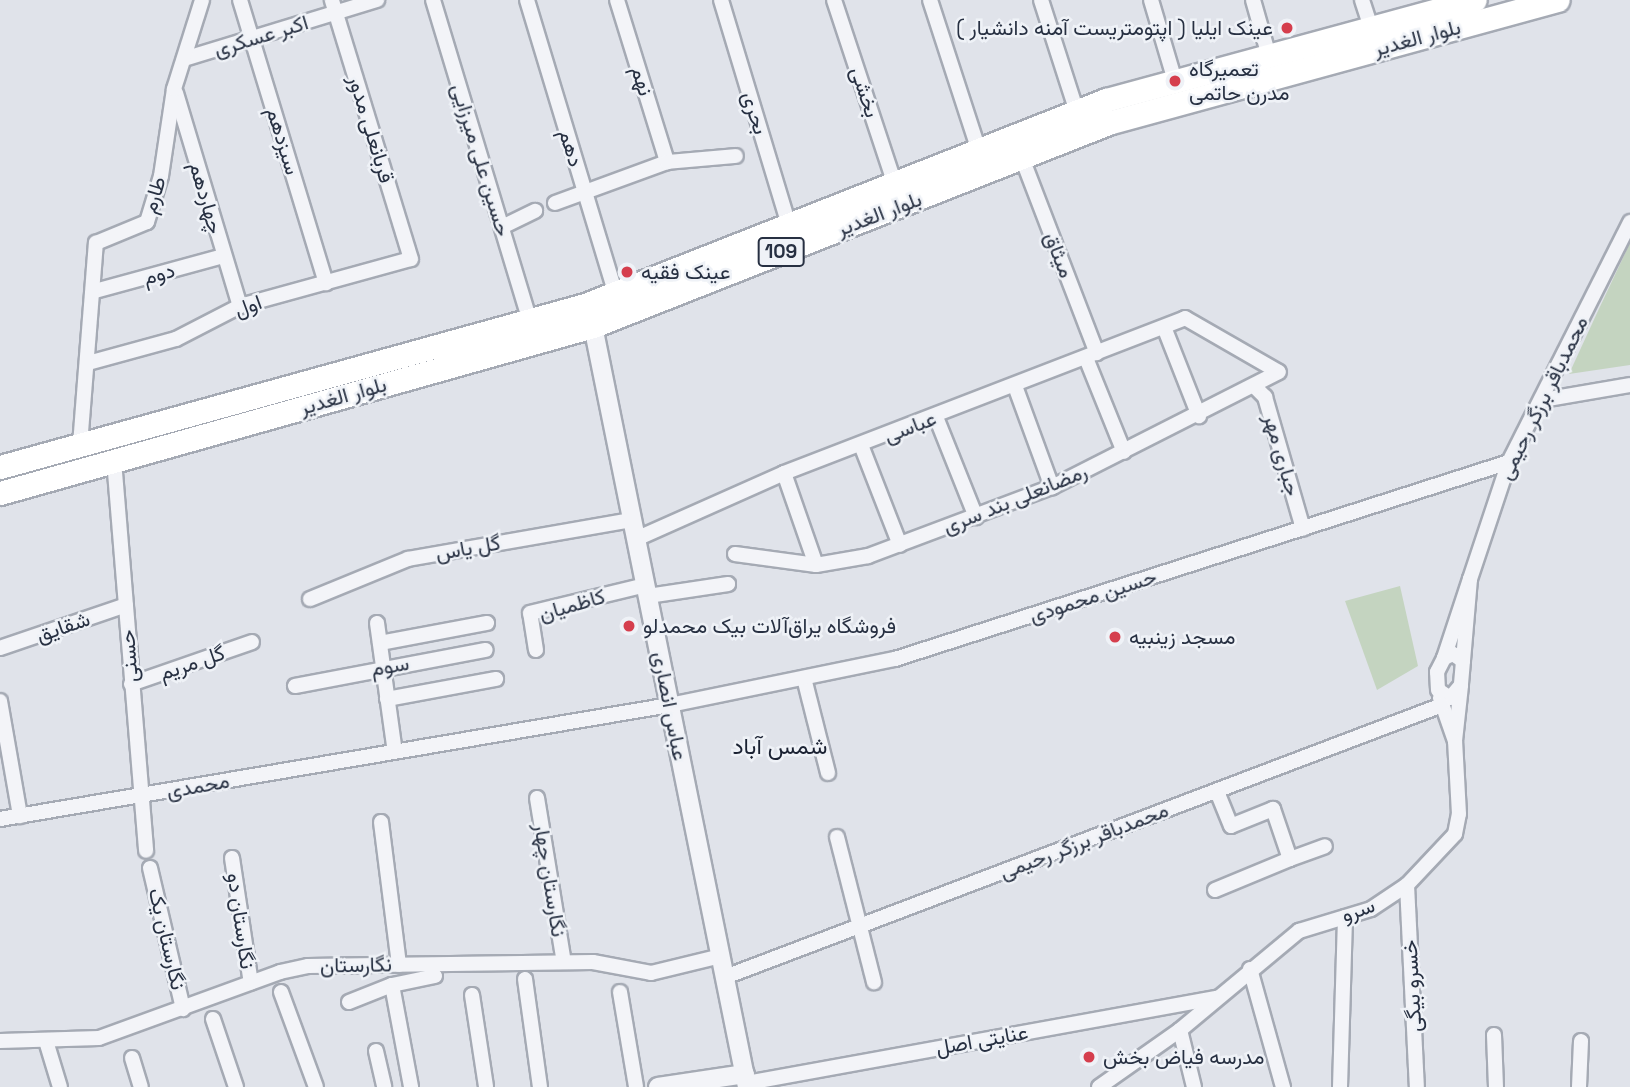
<!DOCTYPE html>
<meta charset="utf-8">
<style>
body{margin:0}
#map{position:relative;width:1630px;height:1087px;overflow:hidden;background:#e0e3ea;font-family:"Space Grotesk",Vazirmatn,sans-serif}
div>[style]{position:absolute}
[style*='--x']{left:calc(var(--x)*1px);top:calc(var(--y)*1px);width:calc(var(--w)*1px);rotate:calc(var(--a)*1deg)}
.green>*{inset:0;background:#c4d4c0}
.roads{filter:drop-shadow(2px 0 #a5aab4) drop-shadow(-2px 0 #a5aab4) drop-shadow(0 2px #a5aab4) drop-shadow(0 -2px #a5aab4)}
.minor>*{height:14px;margin:-7px;padding:0 7px;transform-origin:7px;border-radius:7px;background:#f3f4f8}
.tertiary>*{height:18px;margin:-9px;padding:0 9px;transform-origin:9px;border-radius:9px;background:#f3f4f8}
.primary>*{height:23px;margin:-11.5px;padding:0 11.5px;transform-origin:11.5px;border-radius:11.5px;background:#fff}
.dots>*{width:19px;height:19px;translate:-50% -50%;box-sizing:border-box;border:4px solid #eff2f7;border-radius:50%}
span{translate:-50% -50%;white-space:nowrap;text-align:center;line-height:1.15;-webkit-text-stroke:5px #eff2f7;paint-order:stroke}
.shield-label span{padding:2px 5px;background:#eff2f7;border:2px solid;border-radius:5px;-webkit-text-stroke-width:0}
.shield-label{font-size:19px;color:#273042;font-weight:700}
.poi-label{font-size:21px;color:#273042}
.right{translate:-100% -50%;text-align:right}
.left{translate:0 -50%;text-align:left}
.street-label{font-size:21px;color:#273042}
.neighbourhood-label{font-size:23px;color:#1a2132}
</style>
<div id="map">
<div class="green">
<div style="clip-path:polygon(1630px 243px,1630px 365px,1569px 374px,1597px 313px)"></div>
<div style="clip-path:polygon(1400px 586px,1418px 666px,1377px 690px,1345px 601px)"></div>
</div>
<div class="roads">
<div class="minor">
<div style="--x:240;--y:0;--w:296;--a:73.1"></div>
<div style="--x:433;--y:0;--w:335;--a:73.2"></div>
<div style="--x:527;--y:0;--w:308;--a:73.2"></div>
<div style="--x:617;--y:0;--w:170;--a:72.8"></div>
<div style="--x:721;--y:0;--w:235;--a:73.2"></div>
<div style="--x:834;--y:0;--w:194;--a:71.7"></div>
<div style="--x:930;--y:0;--w:159;--a:72"></div>
<div style="--x:1041;--y:0;--w:118;--a:72.2"></div>
<div style="--x:1151;--y:0;--w:84;--a:73.5"></div>
<div style="--x:1253;--y:0;--w:58;--a:74.1"></div>
<div style="--x:1362;--y:0;--w:29;--a:72"></div>
<div style="--x:184;--y:59;--w:202;--a:-17"></div>
<div style="--x:176;--y:93;--w:222;--a:73.3"></div>
<div style="--x:1022;--y:158;--w:209;--a:69"></div>
<div style="--x:555;--y:203;--w:119;--a:-20.1"></div>
<div style="--x:667;--y:162;--w:69;--a:-5"></div>
<div style="--x:502;--y:227;--w:37;--a:-26"></div>
<div style="--x:95;--y:291;--w:133;--a:-15.3"></div>
<div style="--x:1164;--y:327;--w:96;--a:68.5"></div>
<div style="--x:1086;--y:358;--w:101;--a:68"></div>
<div style="--x:88;--y:363;--w:91;--a:-15.3"></div>
<div style="--x:176;--y:339;--w:72;--a:-27.3"></div>
<div style="--x:240;--y:306;--w:177;--a:-15.4"></div>
<div style="--x:411;--y:259;--w:271;--a:-107"></div>
<div style="--x:1015;--y:386;--w:108;--a:69.9"></div>
<div style="--x:1254;--y:386;--w:16;--a:45"></div>
<div style="--x:1265;--y:397;--w:137;--a:73.9"></div>
<div style="--x:1543;--y:400;--w:88;--a:-9.8"></div>
<div style="--x:936;--y:417;--w:108;--a:68.2"></div>
<div style="--x:80;--y:445;--w:203;--a:-85.5"></div>
<div style="--x:96;--y:243;--w:55;--a:-22.4"></div>
<div style="--x:147;--y:222;--w:48;--a:-73.1"></div>
<div style="--x:161;--y:176;--w:88;--a:-81.5"></div>
<div style="--x:174;--y:89;--w:93;--a:-72.5"></div>
<div style="--x:861;--y:445;--w:107;--a:68.7"></div>
<div style="--x:114;--y:460;--w:392;--a:85.3"></div>
<div style="--x:784;--y:473;--w:97;--a:70.8"></div>
<div style="--x:636;--y:539;--w:162;--a:-24"></div>
<div style="--x:784;--y:473;--w:430;--a:-21.1"></div>
<div style="--x:1185;--y:318;--w:108;--a:29.9"></div>
<div style="--x:735;--y:554;--w:82;--a:7.7"></div>
<div style="--x:816;--y:565;--w:53;--a:-9.8"></div>
<div style="--x:868;--y:556;--w:197;--a:-20.6"></div>
<div style="--x:1052;--y:487;--w:254;--a:-26.9"></div>
<div style="--x:1470;--y:579;--w:123;--a:-71.6"></div>
<div style="--x:1509;--y:462;--w:269;--a:-63.2"></div>
<div style="--x:648;--y:596;--w:81;--a:-8.5"></div>
<div style="--x:310;--y:599;--w:106;--a:-22.2"></div>
<div style="--x:408;--y:559;--w:227;--a:-9.9"></div>
<div style="--x:377;--y:623;--w:130;--a:82.1"></div>
<div style="--x:380;--y:643;--w:109;--a:-10.6"></div>
<div style="--x:0;--y:648;--w:133;--a:-18.8"></div>
<div style="--x:536;--y:650;--w:37;--a:-99"></div>
<div style="--x:530;--y:613;--w:119;--a:-13.6"></div>
<div style="--x:1453;--y:654;--w:12;--a:35"></div>
<div style="--x:1463;--y:661;--w:24;--a:95"></div>
<div style="--x:1461;--y:685;--w:17;--a:130"></div>
<div style="--x:1450;--y:698;--w:14;--a:-146"></div>
<div style="--x:1438;--y:690;--w:18;--a:-93"></div>
<div style="--x:1437;--y:672;--w:16;--a:-63"></div>
<div style="--x:1444;--y:658;--w:10;--a:-24"></div>
<div style="--x:1444;--y:658;--w:83;--a:-71.8"></div>
<div style="--x:1470;--y:579;--w:82;--a:94.9"></div>
<div style="--x:804;--y:678;--w:98;--a:75.8"></div>
<div style="--x:131;--y:684;--w:128;--a:-19.1"></div>
<div style="--x:295;--y:686;--w:194;--a:-10.7"></div>
<div style="--x:1440;--y:698;--w:46;--a:70.8"></div>
<div style="--x:1455;--y:741;--w:55;--a:-83.8"></div>
<div style="--x:387;--y:699;--w:111;--a:-10.4"></div>
<div style="--x:0;--y:701;--w:117;--a:80.1"></div>
<div style="--x:537;--y:798;--w:166;--a:80.7"></div>
<div style="--x:0;--y:819;--w:680;--a:-9.66"></div>
<div style="--x:670;--y:705;--w:230;--a:-11.6"></div>
<div style="--x:895;--y:659;--w:645;--a:-17.79"></div>
<div style="--x:381;--y:822;--w:144;--a:82.8"></div>
<div style="--x:837;--y:837;--w:150;--a:75.7"></div>
<div style="--x:232;--y:858;--w:126;--a:81.4"></div>
<div style="--x:1290;--y:859;--w:37;--a:-20"></div>
<div style="--x:150;--y:868;--w:145;--a:76.8"></div>
<div style="--x:1407;--y:885;--w:202;--a:87.2"></div>
<div style="--x:1215;--y:890;--w:81;--a:-22.5"></div>
<div style="--x:1290;--y:859;--w:53;--a:-108.8"></div>
<div style="--x:1273;--y:809;--w:45;--a:158"></div>
<div style="--x:1231;--y:826;--w:38;--a:-112"></div>
<div style="--x:1250;--y:969;--w:123;--a:74.4"></div>
<div style="--x:725;--y:977;--w:767;--a:-20.77"></div>
<div style="--x:525;--y:979;--w:109;--a:82.1"></div>
<div style="--x:392;--y:985;--w:104;--a:79.4"></div>
<div style="--x:281;--y:992;--w:101;--a:69.8"></div>
<div style="--x:620;--y:992;--w:96;--a:80.4"></div>
<div style="--x:472;--y:995;--w:93;--a:81.3"></div>
<div style="--x:349;--y:1002;--w:46;--a:-21.6"></div>
<div style="--x:392;--y:985;--w:44;--a:-11.8"></div>
<div style="--x:213;--y:1019;--w:72;--a:71.3"></div>
<div style="--x:1180;--y:1030;--w:59;--a:76.2"></div>
<div style="--x:1494;--y:1035;--w:52;--a:87.8"></div>
<div style="--x:0;--y:1041;--w:99;--a:-1.7"></div>
<div style="--x:99;--y:1038;--w:193;--a:-20"></div>
<div style="--x:280;--y:972;--w:29;--a:-12"></div>
<div style="--x:308;--y:966;--w:285;--a:-0.8"></div>
<div style="--x:593;--y:962;--w:59;--a:10.7"></div>
<div style="--x:651;--y:973;--w:72;--a:-13.7"></div>
<div style="--x:46;--y:1041;--w:48;--a:73.1"></div>
<div style="--x:376;--y:1051;--w:37;--a:77"></div>
<div style="--x:132;--y:1058;--w:30;--a:73"></div>
<div style="--x:747;--y:1083;--w:478;--a:-10.3"></div>
<div style="--x:1099;--y:1087;--w:99;--a:-35.1"></div>
<div style="--x:1180;--y:1030;--w:155;--a:-39.8"></div>
<div style="--x:1299;--y:931;--w:75;--a:-17"></div>
<div style="--x:1371;--y:909;--w:43;--a:-33.7"></div>
<div style="--x:1407;--y:885;--w:70;--a:-46.7"></div>
<div style="--x:1455;--y:834;--w:20;--a:-79"></div>
<div style="--x:1459;--y:814;--w:73;--a:-93.1"></div>
<div style="--x:1340;--y:1087;--w:170;--a:-88.3"></div>
<div style="--x:1579;--y:1087;--w:46;--a:-87.5"></div>
</div>
<div class="tertiary">
<div style="--x:593;--y:326;--w:776;--a:78.56"></div>
<div style="--x:658;--y:1087;--w:88;--a:-8.5"></div>
</div>
<div class="primary">
<div style="--x:0;--y:467;--w:607;--a:-15.48"></div>
<div style="--x:585;--y:305;--w:560;--a:-21.48"></div>
<div style="--x:1106;--y:100;--w:382;--a:-15.2"></div>
<div style="--x:0;--y:493;--w:616;--a:-15.73"></div>
<div style="--x:593;--y:326;--w:557;--a:-21.5"></div>
<div style="--x:1111;--y:122;--w:463;--a:-15.3"></div>
</div>
</div>
<div class="dots">
<div style="left:1287px;top:28px;background:#d53e4d"></div>
<div style="left:1175px;top:81px;background:#d53e4d"></div>
<div style="left:627px;top:272px;background:#d53e4d"></div>
<div style="left:629px;top:626px;background:#d53e4d"></div>
<div style="left:1115px;top:637px;background:#d53e4d"></div>
<div style="left:1089px;top:1057px;background:#d53e4d"></div>
</div>
<div class="shield-label">
<span style="left:781px;top:252px">109</span>
</div>
<div class="poi-label">
<span class="right" style="left:1273px;top:28px">عینک ایلیا ( اپتومتریست آمنه دانشیار )</span>
<span class="left" style="left:1189px;top:81px">تعمیرگاه<br>مدرن حاتمی</span>
<span class="left" style="left:641px;top:272px">عینک فقیه</span>
<span class="left" style="left:643px;top:626px">فروشگاه یراق‌آلات بیک محمدلو</span>
<span class="left" style="left:1129px;top:637px">مسجد زینبیه</span>
<span class="left" style="left:1103px;top:1057px">مدرسه فیاض بخش</span>
</div>
<div class="street-label">
<span style="left:261px;top:36px;rotate:-17deg">اکبر عسکری</span>
<span style="left:1417px;top:38px;rotate:-15deg">بلوار الغدیر</span>
<span style="left:642px;top:81px;rotate:73deg">نهم</span>
<span style="left:865px;top:92px;rotate:72deg">بخشی</span>
<span style="left:755px;top:113px;rotate:73deg">بحری</span>
<span style="left:371px;top:129px;rotate:73deg">قربانعلی مدور</span>
<span style="left:283px;top:141px;rotate:73deg">سیزدهم</span>
<span style="left:571px;top:148px;rotate:73deg">دهم</span>
<span style="left:481px;top:160px;rotate:73deg">حسین علی میرزایی</span>
<span style="left:154px;top:195px;rotate:-73deg">طارم</span>
<span style="left:206px;top:198px;rotate:74deg">چهاردهم</span>
<span style="left:879px;top:214px;rotate:-21deg">بلوار الغدیر</span>
<span style="left:1059px;top:255px;rotate:69deg">میثاق</span>
<span style="left:159px;top:274px;rotate:-16deg">دوم</span>
<span style="left:248px;top:306px;rotate:-20deg">اول</span>
<span style="left:343px;top:396px;rotate:-16deg">بلوار الغدیر</span>
<span style="left:1543px;top:398px;rotate:-64deg">محمدباقر برزگر رحیمی</span>
<span style="left:910px;top:427px;rotate:-21deg">عباسی</span>
<span style="left:1282px;top:455px;rotate:74deg">جباری مهر</span>
<span style="left:1015px;top:499px;rotate:-22deg">رمضانعلی بند سری</span>
<span style="left:468px;top:548px;rotate:-10deg">گل یاس</span>
<span style="left:1093px;top:596px;rotate:-18deg">حسین محمودی</span>
<span style="left:572px;top:605px;rotate:-16deg">کاظمیان</span>
<span style="left:63px;top:627px;rotate:-19deg">شقایق</span>
<span style="left:129px;top:656px;rotate:-94deg">حسنی</span>
<span style="left:192px;top:663px;rotate:-19deg">گل مریم</span>
<span style="left:390px;top:666px;rotate:-10deg">سوم</span>
<span style="left:670px;top:706px;rotate:79deg">عباس انصاری</span>
<span style="left:198px;top:786px;rotate:-10deg">محمدی</span>
<span style="left:1084px;top:841px;rotate:-21deg">محمدباقر برزگر رحیمی</span>
<span style="left:550px;top:880px;rotate:81deg">نگارستان چهار</span>
<span style="left:1358px;top:910px;rotate:-20deg">سرو</span>
<span style="left:241px;top:921px;rotate:82deg">نگارستان دو</span>
<span style="left:167px;top:939px;rotate:77deg">نگارستان یک</span>
<span style="left:356px;top:965px;rotate:-1deg">نگارستان</span>
<span style="left:1412px;top:986px;rotate:-93deg">خسرو بیگی</span>
<span style="left:982px;top:1040px;rotate:-10deg">عنایتی اصل</span>
</div>
<div class="neighbourhood-label">
<span style="left:780px;top:746px">شمس آباد</span>
</div>
</div>
